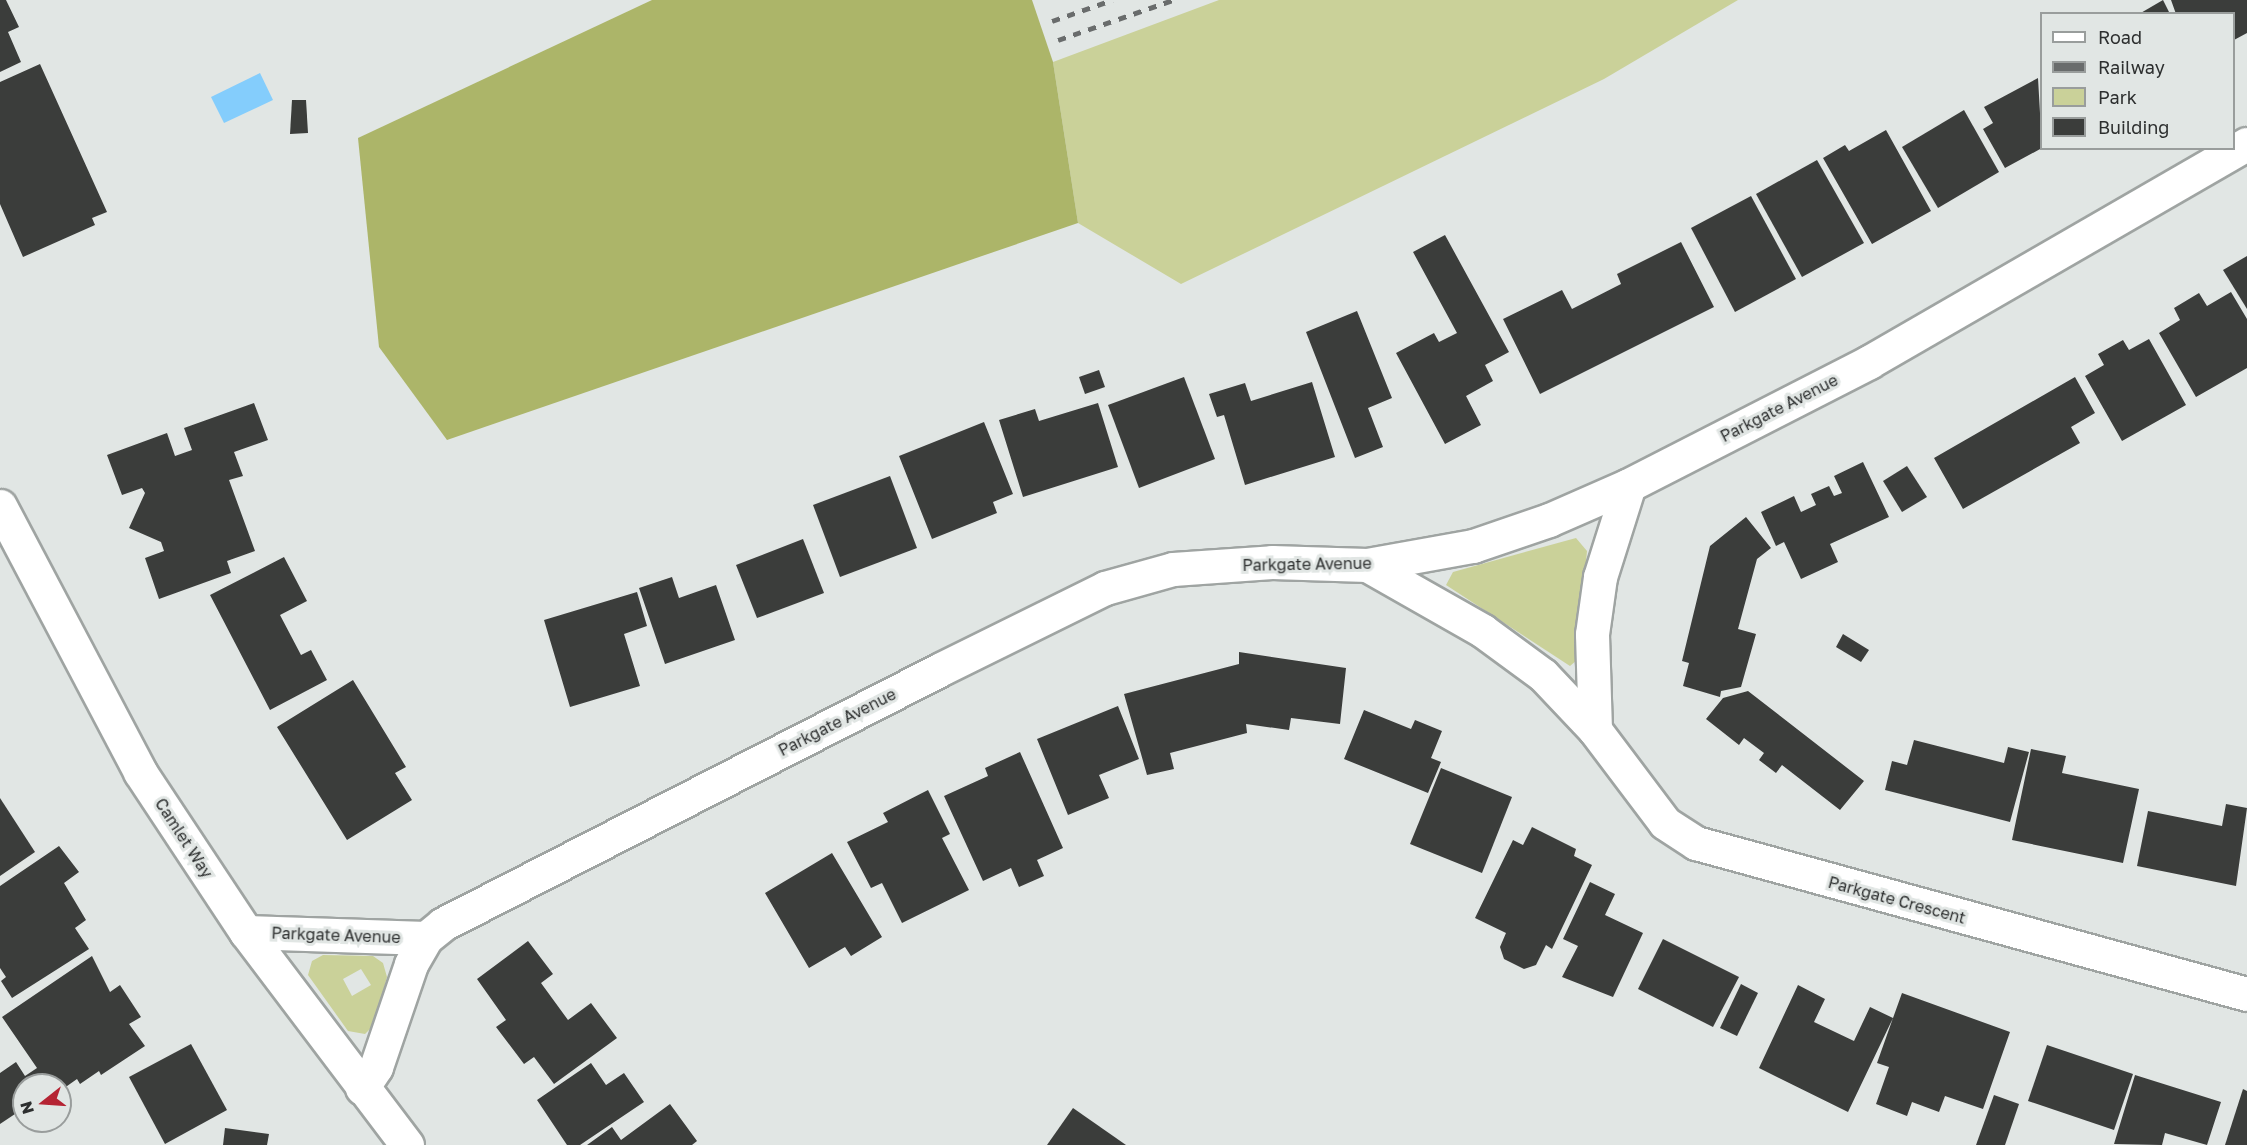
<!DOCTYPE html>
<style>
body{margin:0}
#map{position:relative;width:2247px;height:1145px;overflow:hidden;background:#e1e6e4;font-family:"Golos Text",sans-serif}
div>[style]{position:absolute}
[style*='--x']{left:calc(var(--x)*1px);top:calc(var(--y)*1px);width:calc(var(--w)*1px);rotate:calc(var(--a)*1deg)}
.green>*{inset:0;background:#cad199}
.forest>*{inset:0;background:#acb569}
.water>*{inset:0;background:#84cdfc}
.building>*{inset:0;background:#3b3d3b}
.roads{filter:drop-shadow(2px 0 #9fa4a2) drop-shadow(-2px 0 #9fa4a2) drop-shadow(0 2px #9fa4a2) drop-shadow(0 -2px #9fa4a2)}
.minor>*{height:33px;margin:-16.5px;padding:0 16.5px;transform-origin:16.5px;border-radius:16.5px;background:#fff}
.rail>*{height:4.5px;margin-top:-2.25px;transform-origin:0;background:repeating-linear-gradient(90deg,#696c6c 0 8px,transparent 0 16px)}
span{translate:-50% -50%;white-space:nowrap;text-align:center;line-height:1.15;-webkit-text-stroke:6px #e1e6e4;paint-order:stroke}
.street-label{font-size:16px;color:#2d2f2f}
.legend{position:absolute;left:2040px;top:12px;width:195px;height:138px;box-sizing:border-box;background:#e1e6e4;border:2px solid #999d9c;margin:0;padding:8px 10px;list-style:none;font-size:18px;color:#2d2f2f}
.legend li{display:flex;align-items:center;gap:12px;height:30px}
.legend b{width:30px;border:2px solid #999d9c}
.north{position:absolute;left:12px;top:1073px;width:60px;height:60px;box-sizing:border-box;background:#e1e6e4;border:2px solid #999d9c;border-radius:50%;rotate:253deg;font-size:16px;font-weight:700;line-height:24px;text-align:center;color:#2d2f2f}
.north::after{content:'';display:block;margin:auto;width:21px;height:27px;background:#b52433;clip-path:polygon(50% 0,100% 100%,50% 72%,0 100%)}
</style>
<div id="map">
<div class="green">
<div style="clip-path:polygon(1219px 0,1738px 0,1604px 79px,1181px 284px,1078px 223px,1053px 62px)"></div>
<div style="clip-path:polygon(1576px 538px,1587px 551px,1577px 660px,1570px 666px,1446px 585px,1453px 572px)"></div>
<div style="clip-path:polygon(evenodd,323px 955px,373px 956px,383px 963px,387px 977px,374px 1025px,365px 1034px,348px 1031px,308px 975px,312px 961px,323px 955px,361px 969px,371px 985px,352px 996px,343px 979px,361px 969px)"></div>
</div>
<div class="forest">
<div style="clip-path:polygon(652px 0,1032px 0,1053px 62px,1078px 223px,447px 440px,379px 347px,358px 138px)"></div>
</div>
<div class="water">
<div style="clip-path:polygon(260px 73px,273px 100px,224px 123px,211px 97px)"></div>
</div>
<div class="building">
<div style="clip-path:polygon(0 0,6px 0,19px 27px,8px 32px,21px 62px,0 72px)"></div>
<div style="clip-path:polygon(2163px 0,2170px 14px,2139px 14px)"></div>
<div style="clip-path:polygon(2171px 0,2247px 0,2247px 33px,2234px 40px,2234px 14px,2176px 14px)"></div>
<div style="clip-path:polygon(40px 64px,107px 212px,92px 218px,95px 225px,23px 257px,0 204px,0 82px)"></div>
<div style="clip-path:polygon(2038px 78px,2042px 148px,2005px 168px,1983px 129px,1993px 123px,1984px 107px)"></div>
<div style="clip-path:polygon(292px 100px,306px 100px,308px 133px,290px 134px)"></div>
<div style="clip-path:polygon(1964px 110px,1999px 172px,1938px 208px,1902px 147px)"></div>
<div style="clip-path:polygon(1886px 130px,1931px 211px,1872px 244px,1823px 158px,1845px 145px,1849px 151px)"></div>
<div style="clip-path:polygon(1817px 160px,1864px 243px,1802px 277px,1756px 194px)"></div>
<div style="clip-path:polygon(1751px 196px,1796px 279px,1735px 312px,1691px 228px)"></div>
<div style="clip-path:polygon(1445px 235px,1509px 352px,1485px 365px,1493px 381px,1466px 396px,1481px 425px,1445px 444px,1396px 353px,1434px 333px,1439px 342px,1457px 333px,1413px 252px)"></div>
<div style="clip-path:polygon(1681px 242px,1714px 307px,1540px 394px,1503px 319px,1562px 290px,1572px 309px,1621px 284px,1617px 274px)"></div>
<div style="clip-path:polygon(2247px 256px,2247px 309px,2223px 270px)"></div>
<div style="clip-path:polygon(2231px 292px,2247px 319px,2247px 368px,2196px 397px,2159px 333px,2180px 320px,2174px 308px,2199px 293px,2207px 306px)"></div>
<div style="clip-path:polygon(1357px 311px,1392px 398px,1368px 408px,1383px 447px,1355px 458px,1306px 332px)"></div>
<div style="clip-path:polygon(2149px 339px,2186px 405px,2122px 441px,2085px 376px,2104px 365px,2098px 354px,2123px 340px,2129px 350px)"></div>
<div style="clip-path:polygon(1099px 370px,1105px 387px,1085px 394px,1079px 377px)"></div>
<div style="clip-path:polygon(1184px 377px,1215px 459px,1139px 488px,1108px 405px)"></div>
<div style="clip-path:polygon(2075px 377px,2095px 413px,2071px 427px,2080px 443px,1963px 509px,1934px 458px)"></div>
<div style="clip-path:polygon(1312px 382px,1335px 457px,1245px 485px,1224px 415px,1217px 417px,1209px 394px,1245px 383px,1251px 401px)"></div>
<div style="clip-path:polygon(254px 403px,268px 440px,234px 452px,243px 476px,229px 480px,255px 551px,227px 561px,231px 573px,159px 599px,145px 558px,164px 551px,161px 542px,129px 528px,145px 493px,142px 488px,122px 495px,107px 455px,167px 433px,175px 456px,192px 450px,184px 428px)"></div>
<div style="clip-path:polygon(1098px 403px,1118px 467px,1023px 497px,999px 420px,1035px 409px,1039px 421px)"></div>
<div style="clip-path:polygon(984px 422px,1013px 494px,993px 502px,997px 513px,932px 539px,899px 456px)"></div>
<div style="clip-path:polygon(1863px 462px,1889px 517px,1830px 544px,1838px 562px,1801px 579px,1784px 542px,1776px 546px,1761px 512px,1794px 496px,1801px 512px,1816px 505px,1811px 494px,1829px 486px,1834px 496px,1842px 493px,1834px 476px)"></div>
<div style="clip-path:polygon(1907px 466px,1927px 497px,1902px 512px,1883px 481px)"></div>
<div style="clip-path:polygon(890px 476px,917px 548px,840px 577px,813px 505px)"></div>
<div style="clip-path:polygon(1746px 517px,1771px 548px,1757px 559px,1738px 629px,1756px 634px,1741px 687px,1721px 691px,1720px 697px,1683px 686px,1689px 663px,1682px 661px,1710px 546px)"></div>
<div style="clip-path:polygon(803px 539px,824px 593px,757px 618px,736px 565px)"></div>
<div style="clip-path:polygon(284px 557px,307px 601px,280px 615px,301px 655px,311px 650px,327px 680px,270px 710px,210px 595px)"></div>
<div style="clip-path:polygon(672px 577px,679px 598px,716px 585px,735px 640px,665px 664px,639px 588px)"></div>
<div style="clip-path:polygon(637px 592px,647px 626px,624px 634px,640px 686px,570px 707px,544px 620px)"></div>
<div style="clip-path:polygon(1843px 634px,1869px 650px,1861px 662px,1836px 647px)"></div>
<div style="clip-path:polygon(1239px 652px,1346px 668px,1340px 724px,1291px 718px,1289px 730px,1246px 724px,1247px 733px,1170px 753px,1174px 769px,1147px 775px,1124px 694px,1239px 664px)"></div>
<div style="clip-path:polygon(353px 680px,406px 767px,395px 773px,412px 800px,347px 840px,277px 727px)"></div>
<div style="clip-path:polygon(1748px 691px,1864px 781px,1840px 810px,1782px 765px,1776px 773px,1759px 760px,1764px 753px,1744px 738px,1739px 745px,1706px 719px,1723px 698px)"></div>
<div style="clip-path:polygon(1118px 706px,1139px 759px,1099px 775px,1109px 798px,1068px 815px,1037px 739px)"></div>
<div style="clip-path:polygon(1364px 710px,1411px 729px,1415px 720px,1442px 731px,1431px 758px,1441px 762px,1428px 793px,1344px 759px)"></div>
<div style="clip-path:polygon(1914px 740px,2004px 763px,2008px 747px,2029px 752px,2010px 822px,1885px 790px,1892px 761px,1907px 765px)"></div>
<div style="clip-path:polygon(2031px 749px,2066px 756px,2062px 773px,2139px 789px,2123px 863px,2012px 840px)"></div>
<div style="clip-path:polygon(1020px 752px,1063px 848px,1037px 860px,1044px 876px,1019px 887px,1011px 868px,983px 881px,944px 796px,988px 776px,985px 768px)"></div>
<div style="clip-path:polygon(1441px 768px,1512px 797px,1482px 873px,1410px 844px)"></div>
<div style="clip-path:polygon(928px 790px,950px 834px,942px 838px,969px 890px,902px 923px,882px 883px,871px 888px,847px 842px,888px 822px,883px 813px)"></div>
<div style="clip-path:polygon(0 798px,35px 852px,0 876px)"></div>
<div style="clip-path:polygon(2226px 804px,2247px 808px,2236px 886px,2137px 866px,2148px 811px,2222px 826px)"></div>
<div style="clip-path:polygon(1532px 827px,1576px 849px,1574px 856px,1592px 865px,1552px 949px,1546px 945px,1536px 965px,1524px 969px,1504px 959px,1500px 947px,1506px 933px,1475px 918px,1513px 840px,1523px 845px)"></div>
<div style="clip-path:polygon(59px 846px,79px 872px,64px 883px,86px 920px,75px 928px,89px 949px,12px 998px,1px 981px,6px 977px,0 968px,0 886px)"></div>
<div style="clip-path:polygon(832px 853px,882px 937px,851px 956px,845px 947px,809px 968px,765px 893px)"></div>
<div style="clip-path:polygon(1590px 882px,1615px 894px,1605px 915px,1643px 933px,1613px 997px,1562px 977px,1578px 946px,1563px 939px)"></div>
<div style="clip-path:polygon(1663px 939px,1739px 977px,1713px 1027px,1638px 989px)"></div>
<div style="clip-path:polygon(528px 941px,553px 974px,541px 983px,568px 1020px,591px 1003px,617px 1038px,554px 1084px,534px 1057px,524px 1064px,496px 1027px,506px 1020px,477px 979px)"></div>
<div style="clip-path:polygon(92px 956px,110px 992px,120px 985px,141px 1017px,129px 1024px,145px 1046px,101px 1075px,99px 1071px,80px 1084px,77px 1079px,60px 1091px,60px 1085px,24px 1085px,24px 1108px,0 1124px,0 1073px,16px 1062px,25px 1076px,37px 1068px,2px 1017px)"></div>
<div style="clip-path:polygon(1741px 984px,1758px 993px,1737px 1036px,1720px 1028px)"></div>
<div style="clip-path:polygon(1798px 985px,1825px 999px,1814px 1022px,1854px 1041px,1870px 1007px,1893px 1018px,1902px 993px,2010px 1032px,1983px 1109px,1945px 1096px,1939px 1112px,1912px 1102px,1907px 1116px,1876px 1104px,1889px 1067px,1877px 1063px,1893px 1018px,1848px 1112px,1759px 1068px)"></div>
<div style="clip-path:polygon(191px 1044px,227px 1110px,165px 1144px,129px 1077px)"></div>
<div style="clip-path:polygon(2047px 1045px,2133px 1074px,2114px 1130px,2028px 1101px)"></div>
<div style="clip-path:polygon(591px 1063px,606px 1085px,624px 1073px,644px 1102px,580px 1145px,567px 1145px,537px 1100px)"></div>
<div style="clip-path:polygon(2135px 1075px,2221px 1102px,2207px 1145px,2165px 1133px,2162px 1145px,2114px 1144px)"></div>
<div style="clip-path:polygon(2243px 1089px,2247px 1091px,2247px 1145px,2225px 1145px)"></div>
<div style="clip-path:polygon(1994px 1095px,2019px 1104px,2005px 1145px,1976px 1145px)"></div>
<div style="clip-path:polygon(670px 1104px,697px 1141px,692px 1145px,587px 1145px,612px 1127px,621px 1140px)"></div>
<div style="clip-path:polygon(1073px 1108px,1126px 1145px,1047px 1145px)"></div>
<div style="clip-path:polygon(225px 1128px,269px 1134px,267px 1145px,223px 1145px)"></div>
</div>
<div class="roads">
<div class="minor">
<div style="--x:0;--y:506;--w:301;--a:62.2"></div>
<div style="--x:140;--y:772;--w:192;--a:56.5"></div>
<div style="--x:246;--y:932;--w:267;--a:52.9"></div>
<div style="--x:1367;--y:565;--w:133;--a:29.6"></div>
<div style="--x:1483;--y:631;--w:74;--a:36.3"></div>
<div style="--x:1543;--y:675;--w:76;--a:46.6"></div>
<div style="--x:1595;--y:730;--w:116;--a:53"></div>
<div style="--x:1665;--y:823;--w:37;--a:33"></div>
<div style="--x:1696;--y:843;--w:571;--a:15.33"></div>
<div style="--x:1595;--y:730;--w:96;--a:-91.8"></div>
<div style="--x:1592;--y:634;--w:58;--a:-82"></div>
<div style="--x:1600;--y:577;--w:96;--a:-72.5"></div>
<div style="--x:246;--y:932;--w:180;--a:1.9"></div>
<div style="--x:362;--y:1088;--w:25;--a:-56"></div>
<div style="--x:376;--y:1067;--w:109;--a:-71.2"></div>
<div style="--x:411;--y:964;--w:30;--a:-60"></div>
<div style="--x:426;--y:938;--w:22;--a:-39"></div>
<div style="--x:443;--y:924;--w:559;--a:-27.11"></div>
<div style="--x:941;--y:669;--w:183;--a:-26.3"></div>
<div style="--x:1105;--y:588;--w:71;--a:-15.6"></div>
<div style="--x:1173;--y:569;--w:99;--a:-4"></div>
<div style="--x:1272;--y:562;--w:95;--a:1.8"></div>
<div style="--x:1367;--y:565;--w:108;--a:-10.2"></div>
<div style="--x:1473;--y:546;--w:80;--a:-18.9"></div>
<div style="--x:1549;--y:520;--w:87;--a:-23.6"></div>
<div style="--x:1629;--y:485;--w:270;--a:-27.1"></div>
<div style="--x:1869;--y:362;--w:436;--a:-30"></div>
</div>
</div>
<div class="rail">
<div style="--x:1052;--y:21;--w:64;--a:-19.3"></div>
<div style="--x:1058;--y:40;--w:122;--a:-19.2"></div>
</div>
<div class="street-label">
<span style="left:1779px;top:408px;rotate:-27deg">Parkgate Avenue</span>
<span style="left:1307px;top:564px;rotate:-1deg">Parkgate Avenue</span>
<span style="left:837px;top:722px;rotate:-27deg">Parkgate Avenue</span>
<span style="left:184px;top:838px;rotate:57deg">Camlet Way</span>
<span style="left:1897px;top:900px;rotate:15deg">Parkgate Crescent</span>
<span style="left:336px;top:935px;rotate:2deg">Parkgate Avenue</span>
</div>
<ul class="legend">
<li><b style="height:8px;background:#fff"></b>Road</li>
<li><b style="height:8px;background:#696c6c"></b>Railway</li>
<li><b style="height:16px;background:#cad199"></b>Park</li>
<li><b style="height:16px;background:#3b3d3b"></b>Building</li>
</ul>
<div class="north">N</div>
</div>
